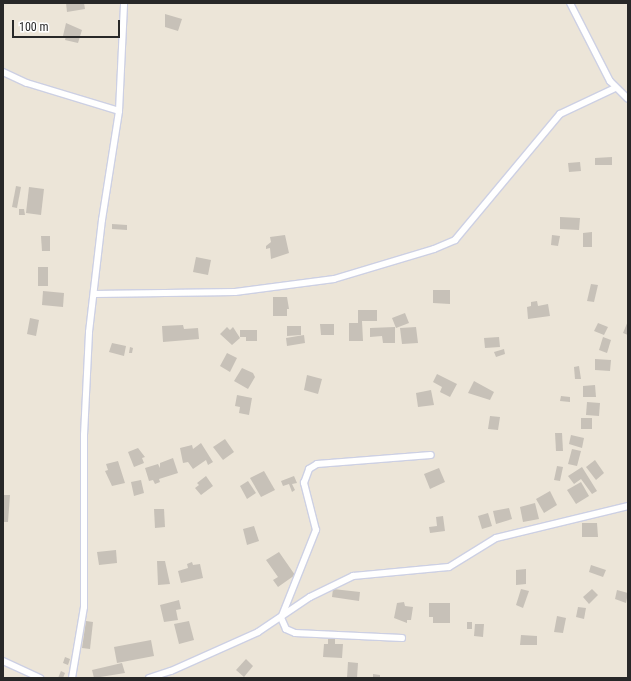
<!DOCTYPE html>
<style>
body{margin:0}
#map{position:relative;width:631px;height:681px;overflow:hidden;background:#ece5d8;font-family:"Roboto Condensed",sans-serif}
div>[style]{position:absolute}
[style*='--x']{left:calc(var(--x)*1px);top:calc(var(--y)*1px);width:calc(var(--w)*1px);rotate:calc(var(--a)*1deg)}
.building>*{inset:0;background:#c7c1b8}
.roads{filter:drop-shadow(1px 0 #cdd0e3) drop-shadow(-1px 0 #cdd0e3) drop-shadow(0 1px #cdd0e3) drop-shadow(0 -1px #cdd0e3)}
.street>*{height:6px;margin:-3px;padding:0 3px;transform-origin:3px;border-radius:3px;background:#fff}
span{translate:-50% -50%;white-space:nowrap;text-align:center;line-height:1.15;-webkit-text-stroke:3px #fff;paint-order:stroke}
.frame{position:absolute;inset:0;border:4px solid #282828;pointer-events:none}
.scale{position:absolute;left:12px;top:20px;width:108px;height:18px;box-sizing:border-box;border:2px solid #282828;border-top:0;padding-left:5px;font-size:12px;line-height:14px;white-space:nowrap;color:#282828;-webkit-text-stroke:3px #fff;paint-order:stroke}
</style>
<div id="map">
<div class="building">
<div style="clip-path:polygon(66px 3px,84px 3px,85px 9px,67px 12px)"></div>
<div style="clip-path:polygon(165px 14px,182px 19px,178px 31px,165px 27px)"></div>
<div style="clip-path:polygon(66px 23px,82px 30px,78px 43px,65px 40px,66px 36px,63px 36px)"></div>
<div style="clip-path:polygon(612px 157px,612px 165px,595px 165px,595px 158px)"></div>
<div style="clip-path:polygon(580px 162px,581px 171px,569px 172px,568px 163px)"></div>
<div style="clip-path:polygon(16px 186px,21px 187px,17px 208px,12px 207px)"></div>
<div style="clip-path:polygon(29px 187px,44px 189px,41px 215px,26px 213px)"></div>
<div style="clip-path:polygon(19px 209px,24px 209px,25px 215px,19px 215px)"></div>
<div style="clip-path:polygon(560px 217px,580px 218px,579px 230px,560px 229px)"></div>
<div style="clip-path:polygon(112px 224px,127px 225px,127px 230px,112px 229px)"></div>
<div style="clip-path:polygon(592px 232px,592px 247px,583px 247px,583px 233px)"></div>
<div style="clip-path:polygon(285px 235px,289px 253px,271px 259px,270px 248px,266px 249px,266px 246px,271px 242px,270px 237px)"></div>
<div style="clip-path:polygon(552px 235px,560px 236px,558px 246px,551px 245px)"></div>
<div style="clip-path:polygon(41px 236px,50px 236px,50px 251px,42px 251px)"></div>
<div style="clip-path:polygon(196px 257px,211px 260px,208px 275px,193px 272px)"></div>
<div style="clip-path:polygon(38px 267px,48px 267px,48px 286px,38px 286px)"></div>
<div style="clip-path:polygon(591px 284px,598px 285px,594px 302px,587px 301px)"></div>
<div style="clip-path:polygon(433px 290px,450px 290px,450px 304px,433px 303px)"></div>
<div style="clip-path:polygon(43px 291px,64px 293px,63px 307px,42px 305px)"></div>
<div style="clip-path:polygon(273px 297px,287px 297px,289px 309px,287px 309px,287px 316px,273px 316px)"></div>
<div style="clip-path:polygon(537px 301px,538px 306px,548px 304px,550px 316px,528px 319px,527px 307px,531px 306px,531px 302px)"></div>
<div style="clip-path:polygon(358px 310px,377px 310px,377px 321px,362px 321px,363px 341px,349px 341px,349px 323px,358px 323px)"></div>
<div style="clip-path:polygon(405px 313px,409px 323px,396px 328px,392px 318px)"></div>
<div style="clip-path:polygon(30px 318px,39px 320px,36px 336px,27px 334px)"></div>
<div style="clip-path:polygon(628px 321px,628px 335px,623px 333px)"></div>
<div style="clip-path:polygon(598px 323px,608px 327px,604px 335px,594px 331px)"></div>
<div style="clip-path:polygon(320px 324px,334px 324px,334px 335px,321px 335px)"></div>
<div style="clip-path:polygon(183px 325px,184px 329px,198px 328px,199px 339px,163px 342px,162px 326px)"></div>
<div style="clip-path:polygon(287px 326px,301px 326px,301px 335px,287px 336px)"></div>
<div style="clip-path:polygon(227px 327px,230px 330px,233px 327px,240px 338px,232px 345px,220px 334px)"></div>
<div style="clip-path:polygon(395px 327px,395px 343px,383px 343px,382px 336px,370px 337px,370px 328px)"></div>
<div style="clip-path:polygon(416px 327px,418px 343px,402px 344px,400px 328px)"></div>
<div style="clip-path:polygon(240px 330px,257px 330px,257px 341px,246px 341px,246px 337px,240px 337px)"></div>
<div style="clip-path:polygon(304px 335px,305px 343px,287px 346px,286px 338px)"></div>
<div style="clip-path:polygon(499px 337px,500px 347px,485px 348px,484px 338px)"></div>
<div style="clip-path:polygon(603px 337px,611px 340px,607px 353px,599px 350px)"></div>
<div style="clip-path:polygon(112px 343px,126px 346px,124px 356px,109px 352px)"></div>
<div style="clip-path:polygon(130px 347px,133px 348px,132px 353px,129px 353px)"></div>
<div style="clip-path:polygon(504px 349px,505px 354px,496px 357px,494px 352px)"></div>
<div style="clip-path:polygon(227px 353px,237px 358px,230px 372px,220px 366px)"></div>
<div style="clip-path:polygon(595px 359px,611px 360px,610px 371px,595px 370px)"></div>
<div style="clip-path:polygon(579px 366px,581px 379px,575px 379px,574px 367px)"></div>
<div style="clip-path:polygon(242px 368px,253px 373px,255px 377px,248px 389px,234px 381px)"></div>
<div style="clip-path:polygon(437px 374px,457px 384px,450px 397px,440px 392px,442px 387px,433px 382px)"></div>
<div style="clip-path:polygon(307px 375px,322px 379px,318px 394px,304px 390px)"></div>
<div style="clip-path:polygon(474px 381px,494px 392px,490px 400px,468px 393px)"></div>
<div style="clip-path:polygon(595px 385px,596px 397px,583px 397px,583px 386px)"></div>
<div style="clip-path:polygon(431px 390px,434px 405px,418px 407px,416px 393px)"></div>
<div style="clip-path:polygon(237px 395px,252px 398px,249px 415px,239px 413px,240px 407px,235px 406px)"></div>
<div style="clip-path:polygon(561px 396px,570px 397px,570px 402px,560px 401px)"></div>
<div style="clip-path:polygon(587px 402px,600px 403px,599px 416px,586px 415px)"></div>
<div style="clip-path:polygon(490px 416px,500px 417px,498px 430px,488px 429px)"></div>
<div style="clip-path:polygon(581px 418px,592px 418px,592px 429px,581px 429px)"></div>
<div style="clip-path:polygon(555px 433px,562px 433px,563px 451px,556px 451px)"></div>
<div style="clip-path:polygon(571px 435px,584px 438px,582px 448px,569px 444px)"></div>
<div style="clip-path:polygon(225px 439px,234px 452px,223px 460px,213px 447px)"></div>
<div style="clip-path:polygon(201px 443px,213px 462px,208px 465px,206px 460px,193px 469px,188px 462px,183px 463px,180px 448px,192px 445px,193px 449px)"></div>
<div style="clip-path:polygon(138px 448px,145px 457px,142px 458px,144px 463px,134px 467px,128px 452px)"></div>
<div style="clip-path:polygon(572px 449px,581px 451px,577px 466px,568px 464px)"></div>
<div style="clip-path:polygon(173px 458px,178px 473px,159px 479px,160px 482px,155px 484px,153px 480px,149px 481px,145px 468px,158px 464px,160px 468px,160px 463px)"></div>
<div style="clip-path:polygon(595px 460px,604px 473px,596px 480px,586px 467px)"></div>
<div style="clip-path:polygon(118px 461px,125px 483px,112px 486px,105px 471px,108px 470px,106px 464px)"></div>
<div style="clip-path:polygon(557px 466px,563px 467px,560px 481px,554px 480px)"></div>
<div style="clip-path:polygon(582px 467px,597px 491px,592px 494px,581px 479px,574px 484px,568px 476px)"></div>
<div style="clip-path:polygon(439px 468px,445px 482px,430px 489px,424px 474px)"></div>
<div style="clip-path:polygon(264px 471px,275px 490px,261px 497px,250px 478px)"></div>
<div style="clip-path:polygon(206px 476px,213px 486px,201px 495px,195px 488px,199px 485px,197px 483px)"></div>
<div style="clip-path:polygon(294px 476px,297px 483px,292px 484px,295px 490px,292px 492px,289px 484px,283px 486px,281px 481px)"></div>
<div style="clip-path:polygon(141px 480px,144px 493px,134px 496px,131px 482px)"></div>
<div style="clip-path:polygon(248px 481px,256px 493px,247px 499px,240px 486px)"></div>
<div style="clip-path:polygon(581px 482px,589px 496px,576px 504px,567px 490px)"></div>
<div style="clip-path:polygon(550px 491px,557px 505px,544px 513px,536px 499px)"></div>
<div style="clip-path:polygon(3px 495px,10px 495px,8px 522px,3px 522px)"></div>
<div style="clip-path:polygon(535px 503px,539px 519px,523px 522px,520px 507px)"></div>
<div style="clip-path:polygon(509px 508px,512px 519px,496px 524px,493px 511px)"></div>
<div style="clip-path:polygon(154px 509px,164px 509px,165px 527px,155px 528px)"></div>
<div style="clip-path:polygon(488px 513px,492px 526px,482px 529px,478px 516px)"></div>
<div style="clip-path:polygon(443px 516px,445px 531px,430px 533px,429px 527px,437px 526px,436px 517px)"></div>
<div style="clip-path:polygon(582px 523px,597px 523px,598px 537px,582px 537px)"></div>
<div style="clip-path:polygon(254px 526px,259px 541px,247px 545px,243px 529px)"></div>
<div style="clip-path:polygon(116px 550px,117px 563px,99px 565px,97px 552px)"></div>
<div style="clip-path:polygon(279px 552px,295px 575px,278px 587px,273px 580px,278px 577px,266px 560px)"></div>
<div style="clip-path:polygon(157px 561px,165px 561px,170px 584px,158px 585px)"></div>
<div style="clip-path:polygon(192px 562px,193px 565px,200px 564px,203px 578px,181px 583px,178px 571px,188px 568px,187px 564px)"></div>
<div style="clip-path:polygon(591px 565px,606px 570px,603px 577px,589px 572px)"></div>
<div style="clip-path:polygon(526px 569px,526px 584px,516px 585px,516px 570px)"></div>
<div style="clip-path:polygon(333px 589px,360px 592px,359px 601px,332px 597px)"></div>
<div style="clip-path:polygon(521px 589px,529px 591px,523px 608px,516px 605px)"></div>
<div style="clip-path:polygon(592px 589px,598px 595px,589px 604px,583px 597px)"></div>
<div style="clip-path:polygon(617px 590px,628px 593px,626px 603px,615px 599px)"></div>
<div style="clip-path:polygon(179px 600px,181px 609px,176px 610px,178px 620px,164px 622px,160px 605px)"></div>
<div style="clip-path:polygon(404px 602px,405px 606px,413px 607px,411px 620px,407px 620px,407px 623px,394px 618px,397px 603px)"></div>
<div style="clip-path:polygon(429px 603px,450px 603px,450px 623px,433px 623px,433px 617px,429px 617px)"></div>
<div style="clip-path:polygon(578px 607px,586px 608px,584px 619px,576px 617px)"></div>
<div style="clip-path:polygon(557px 616px,566px 618px,563px 633px,554px 632px)"></div>
<div style="clip-path:polygon(86px 621px,93px 622px,90px 649px,82px 648px)"></div>
<div style="clip-path:polygon(189px 621px,194px 640px,179px 644px,174px 624px)"></div>
<div style="clip-path:polygon(467px 622px,472px 622px,472px 629px,467px 629px)"></div>
<div style="clip-path:polygon(475px 624px,484px 624px,483px 637px,474px 636px)"></div>
<div style="clip-path:polygon(521px 635px,537px 636px,537px 645px,520px 645px)"></div>
<div style="clip-path:polygon(328px 639px,335px 639px,335px 644px,343px 644px,342px 658px,323px 657px,324px 644px,328px 644px)"></div>
<div style="clip-path:polygon(151px 640px,154px 656px,117px 663px,114px 647px)"></div>
<div style="clip-path:polygon(65px 657px,70px 659px,68px 665px,63px 663px)"></div>
<div style="clip-path:polygon(246px 659px,253px 666px,244px 677px,236px 670px)"></div>
<div style="clip-path:polygon(348px 662px,358px 663px,357px 678px,347px 678px)"></div>
<div style="clip-path:polygon(122px 663px,125px 673px,94px 678px,92px 670px)"></div>
<div style="clip-path:polygon(61px 671px,65px 673px,63px 678px,58px 678px)"></div>
<div style="clip-path:polygon(373px 674px,380px 675px,380px 678px,373px 678px)"></div>
</div>
<div class="roads">
<div class="street">
<div style="--x:570;--y:3;--w:88;--a:62.9"></div>
<div style="--x:610;--y:81;--w:25;--a:45"></div>
<div style="--x:3;--y:72;--w:26;--a:25"></div>
<div style="--x:27;--y:83;--w:96;--a:16.9"></div>
<div style="--x:95;--y:294;--w:140;--a:-0.8"></div>
<div style="--x:235;--y:292;--w:100;--a:-7.5"></div>
<div style="--x:334;--y:279;--w:104;--a:-16.7"></div>
<div style="--x:434;--y:249;--w:23;--a:-23"></div>
<div style="--x:455;--y:240;--w:164;--a:-50.2"></div>
<div style="--x:560;--y:114;--w:61;--a:-25.3"></div>
<div style="--x:402;--y:638;--w:107;--a:-177.3"></div>
<div style="--x:295;--y:633;--w:10;--a:-156"></div>
<div style="--x:286;--y:629;--w:12;--a:-114"></div>
<div style="--x:281;--y:618;--w:95;--a:-68.3"></div>
<div style="--x:316;--y:530;--w:49;--a:-104.3"></div>
<div style="--x:304;--y:483;--w:15;--a:-70"></div>
<div style="--x:309;--y:469;--w:9;--a:-32"></div>
<div style="--x:317;--y:464;--w:114;--a:-4.5"></div>
<div style="--x:3;--y:661;--w:41;--a:24.7"></div>
<div style="--x:72;--y:678;--w:72;--a:-80.4"></div>
<div style="--x:84;--y:607;--w:172;--a:-90"></div>
<div style="--x:84;--y:435;--w:103;--a:-87.2"></div>
<div style="--x:89;--y:332;--w:113;--a:-83.4"></div>
<div style="--x:102;--y:220;--w:110;--a:-81.1"></div>
<div style="--x:119;--y:111;--w:108;--a:-87.3"></div>
<div style="--x:149;--y:678;--w:23;--a:-18"></div>
<div style="--x:171;--y:671;--w:95;--a:-24.1"></div>
<div style="--x:258;--y:632;--w:63;--a:-33.9"></div>
<div style="--x:310;--y:597;--w:48;--a:-26"></div>
<div style="--x:353;--y:576;--w:96;--a:-5.4"></div>
<div style="--x:449;--y:567;--w:55;--a:-31.7"></div>
<div style="--x:496;--y:538;--w:136;--a:-13.6"></div>
</div>
</div>
<div class="frame"></div>
<div class="scale">100 m</div>
</div>
